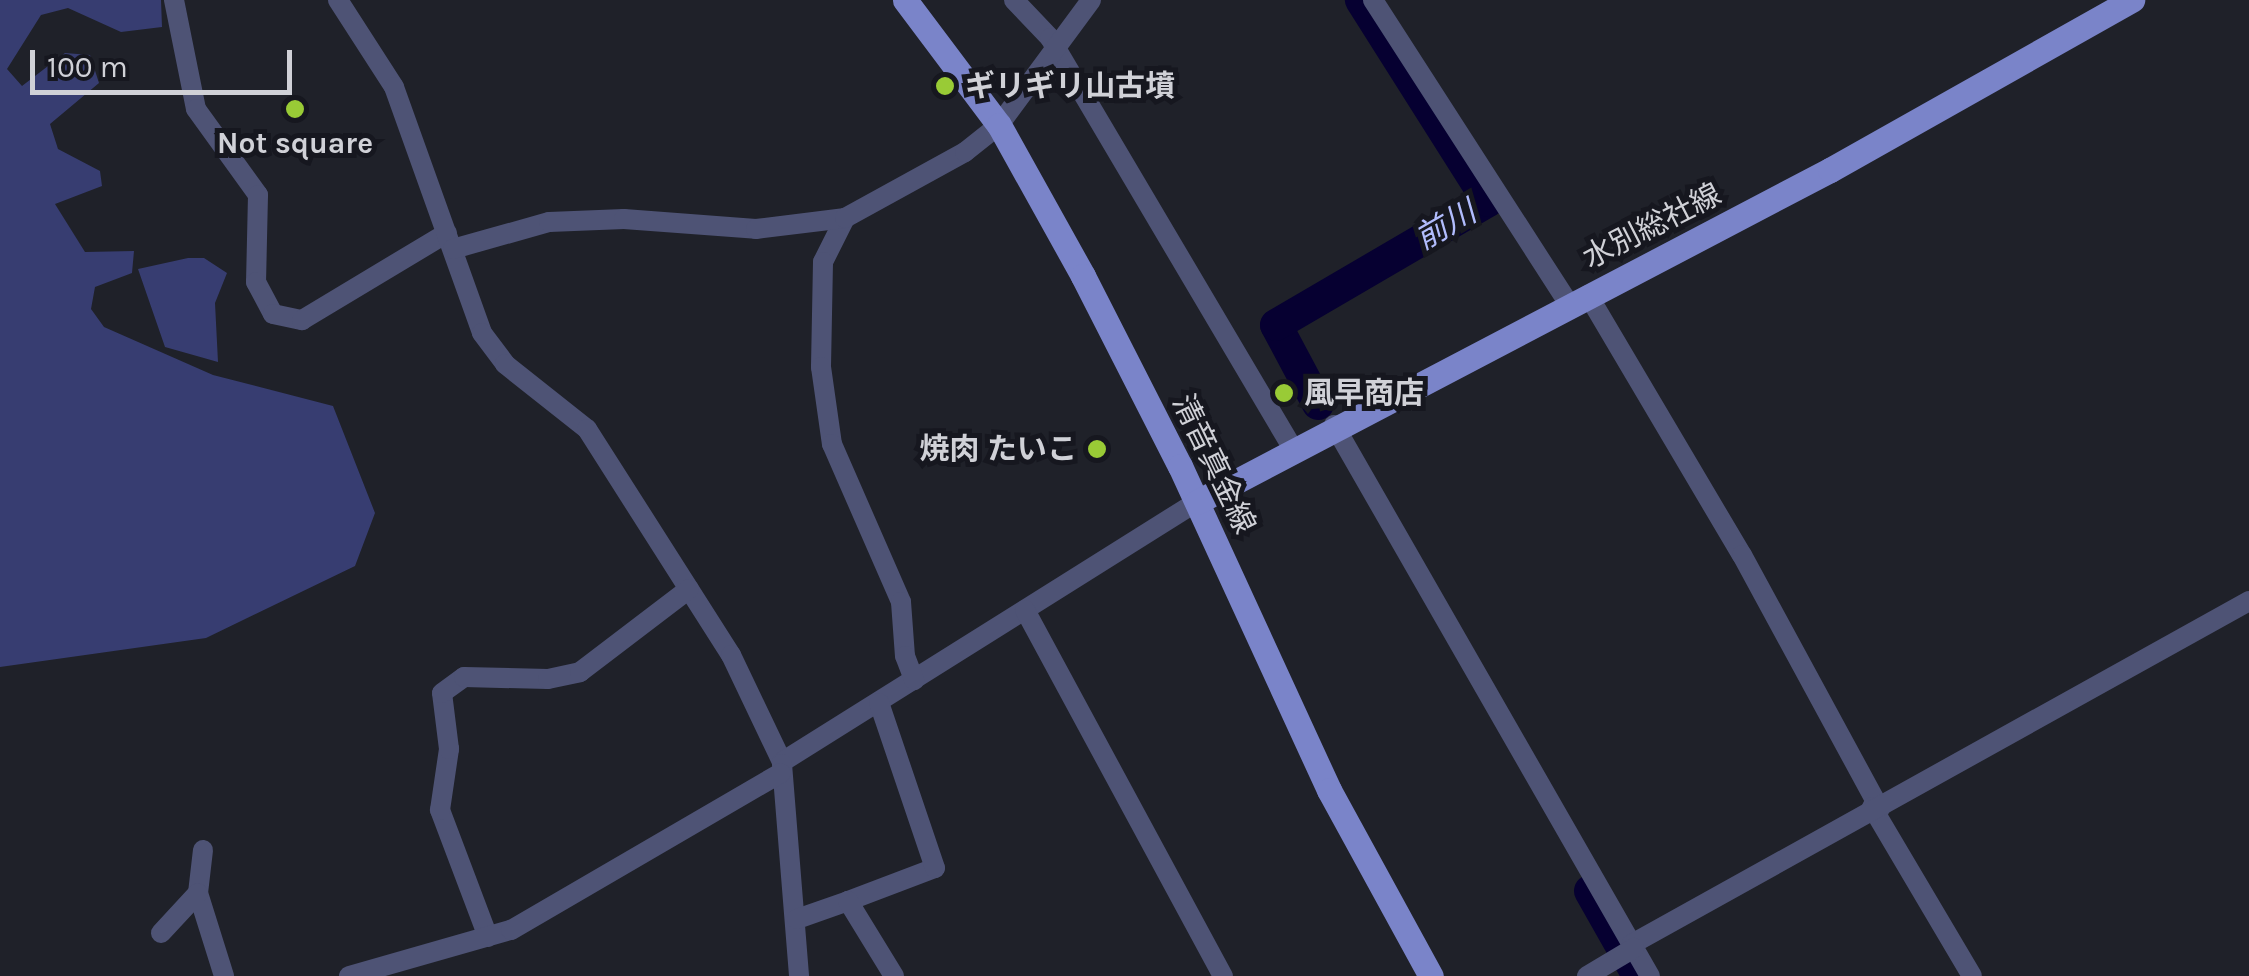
<!DOCTYPE html>
<meta charset="utf-8">
<style>
body{margin:0}
#map{position:relative;width:2249px;height:976px;overflow:hidden;background:#1f2129;font-family:Karla,"Noto Sans JP",sans-serif}
div>[style]{position:absolute}
[style*='--x']{left:calc(var(--x)*1px);top:calc(var(--y)*1px);width:calc(var(--w)*1px);rotate:calc(var(--a)*1deg)}
.green>*{inset:0;background:#373d71}
.river>*{height:32px;margin:-16px;padding:0 16px;transform-origin:16px;border-radius:16px;background:#060031}
.minor>*{height:20px;margin:-10px;padding:0 10px;transform-origin:10px;border-radius:10px;background:#4e5375}
.major>*{height:25px;margin:-12.5px;padding:0 12.5px;transform-origin:12.5px;border-radius:12.5px;background:#7a84c9}
.dots>*{width:28px;height:28px;translate:-50% -50%;box-sizing:border-box;border:5px solid #16171f;border-radius:50%}
span{translate:-50% -50%;white-space:nowrap;text-align:center;line-height:1.15;-webkit-text-stroke:10px #16171f;paint-order:stroke}
.poi-label{font-size:30px;color:#d0d1d7;font-weight:700}
.left{translate:0 -50%;text-align:left}
.right{translate:-100% -50%;text-align:right}
.street-label{font-size:30px;color:#d0d1d7}
.water-label{font-size:32px;color:#b1bcfd;font-style:italic}
.scale{position:absolute;left:30px;top:50px;width:262px;height:45px;box-sizing:border-box;border:5px solid #d0d1d7;border-top:0;padding-left:12px;font-size:30px;line-height:35px;white-space:nowrap;color:#d0d1d7;-webkit-text-stroke:8px #16171f;paint-order:stroke}
</style>
<div id="map">
<div class="green">
<div style="clip-path:polygon(0 0,161px 0,162px 27px,121px 32px,68px 8px,41px 15px,7px 69px,22px 86px,65px 53px,90px 55px,99px 83px,50px 124px,58px 149px,100px 171px,102px 186px,55px 204px,85px 252px,134px 251px,132px 273px,95px 287px,91px 309px,104px 327px,213px 375px,333px 406px,375px 513px,355px 566px,206px 638px,0 667px)"></div>
<div style="clip-path:polygon(188px 258px,204px 258px,227px 273px,215px 303px,218px 362px,165px 347px,138px 269px)"></div>
</div>
<div class="river">
<div style="--x:1318;--y:404;--w:89;--a:-118"></div>
<div style="--x:1276;--y:325;--w:246;--a:-30.3"></div>
<div style="--x:1488;--y:201;--w:238;--a:-122.3"></div>
<div style="--x:1590;--y:891;--w:98;--a:60.5"></div>
</div>
<div class="minor">
<div style="--x:174;--y:0;--w:111;--a:78.6"></div>
<div style="--x:196;--y:109;--w:106;--a:54.2"></div>
<div style="--x:258;--y:195;--w:87;--a:91.3"></div>
<div style="--x:256;--y:282;--w:36;--a:62"></div>
<div style="--x:273;--y:314;--w:30;--a:12"></div>
<div style="--x:302;--y:320;--w:169;--a:-31"></div>
<div style="--x:338;--y:0;--w:103;--a:57.2"></div>
<div style="--x:394;--y:87;--w:261;--a:70.3"></div>
<div style="--x:482;--y:333;--w:39;--a:53"></div>
<div style="--x:505;--y:364;--w:105;--a:38.4"></div>
<div style="--x:587;--y:429;--w:268;--a:57.5"></div>
<div style="--x:731;--y:655;--w:119;--a:64.5"></div>
<div style="--x:782;--y:762;--w:490;--a:-32.1"></div>
<div style="--x:1014;--y:0;--w:52;--a:46.5"></div>
<div style="--x:1050;--y:38;--w:476;--a:59.4"></div>
<div style="--x:1373;--y:0;--w:362;--a:57.2"></div>
<div style="--x:845;--y:218;--w:49;--a:116.6"></div>
<div style="--x:823;--y:262;--w:105;--a:91.1"></div>
<div style="--x:821;--y:367;--w:78;--a:81.9"></div>
<div style="--x:832;--y:444;--w:172;--a:66.4"></div>
<div style="--x:901;--y:602;--w:54;--a:85.8"></div>
<div style="--x:905;--y:656;--w:26;--a:69"></div>
<div style="--x:453;--y:249;--w:100;--a:-15.7"></div>
<div style="--x:549;--y:222;--w:75;--a:-2.3"></div>
<div style="--x:624;--y:219;--w:132;--a:4.3"></div>
<div style="--x:756;--y:229;--w:90;--a:-7"></div>
<div style="--x:845;--y:218;--w:137;--a:-28.8"></div>
<div style="--x:965;--y:152;--w:43;--a:-38.5"></div>
<div style="--x:999;--y:125;--w:155;--a:-53.6"></div>
<div style="--x:1588;--y:295;--w:302;--a:59.4"></div>
<div style="--x:1742;--y:555;--w:289;--a:61.5"></div>
<div style="--x:1334;--y:425;--w:635;--a:60.17"></div>
<div style="--x:1025;--y:610;--w:416;--a:61.6"></div>
<div style="--x:782;--y:764;--w:213;--a:85.4"></div>
<div style="--x:1872;--y:807;--w:196;--a:59.4"></div>
<div style="--x:203;--y:850;--w:43;--a:96.6"></div>
<div style="--x:198;--y:893;--w:87;--a:72.6"></div>
<div style="--x:848;--y:901;--w:93;--a:-20.8"></div>
<div style="--x:935;--y:868;--w:174;--a:-108.7"></div>
<div style="--x:797;--y:919;--w:54;--a:-19.4"></div>
<div style="--x:848;--y:901;--w:88;--a:58.5"></div>
<div style="--x:161;--y:933;--w:54;--a:-47.2"></div>
<div style="--x:488;--y:937;--w:136;--a:-110.7"></div>
<div style="--x:440;--y:810;--w:62;--a:-81.6"></div>
<div style="--x:449;--y:749;--w:56;--a:-97.1"></div>
<div style="--x:442;--y:693;--w:27;--a:-36"></div>
<div style="--x:464;--y:677;--w:84;--a:1.4"></div>
<div style="--x:548;--y:679;--w:33;--a:-12"></div>
<div style="--x:580;--y:672;--w:137;--a:-37.3"></div>
<div style="--x:1632;--y:944;--w:706;--a:-29.07"></div>
<div style="--x:349;--y:976;--w:168;--a:-15.9"></div>
<div style="--x:511;--y:930;--w:312;--a:-30.2"></div>
<div style="--x:1587;--y:976;--w:55;--a:-30.8"></div>
</div>
<div class="major">
<div style="--x:905;--y:0;--w:156;--a:53.1"></div>
<div style="--x:999;--y:125;--w:173;--a:60.9"></div>
<div style="--x:1083;--y:276;--w:213;--a:63"></div>
<div style="--x:1180;--y:466;--w:357;--a:65.3"></div>
<div style="--x:1329;--y:790;--w:212;--a:61.3"></div>
<div style="--x:1197;--y:502;--w:715;--a:-27.68"></div>
<div style="--x:1830;--y:170;--w:347;--a:-29.4"></div>
</div>
<div class="dots">
<div style="left:945px;top:86px;background:#99cb36"></div>
<div style="left:295px;top:109px;background:#99cb36"></div>
<div style="left:1284px;top:393px;background:#99cb36"></div>
<div style="left:1097px;top:449px;background:#99cb36"></div>
</div>
<div class="poi-label">
<span class="left" style="left:965px;top:86px">ギリギリ山古墳</span>
<span style="left:295px;top:143px">Not square</span>
<span class="left" style="left:1304px;top:393px">風早商店</span>
<span class="right" style="left:1077px;top:449px">焼肉 たいこ</span>
</div>
<div class="street-label">
<span style="left:1652px;top:226px;rotate:-27deg">水別総社線</span>
<span style="left:1214px;top:464px;rotate:64deg">清音真金線</span>
</div>
<div class="water-label">
<span style="left:1446px;top:226px;rotate:-30deg">前川</span>
</div>
<div class="scale">100 m</div>
</div>
